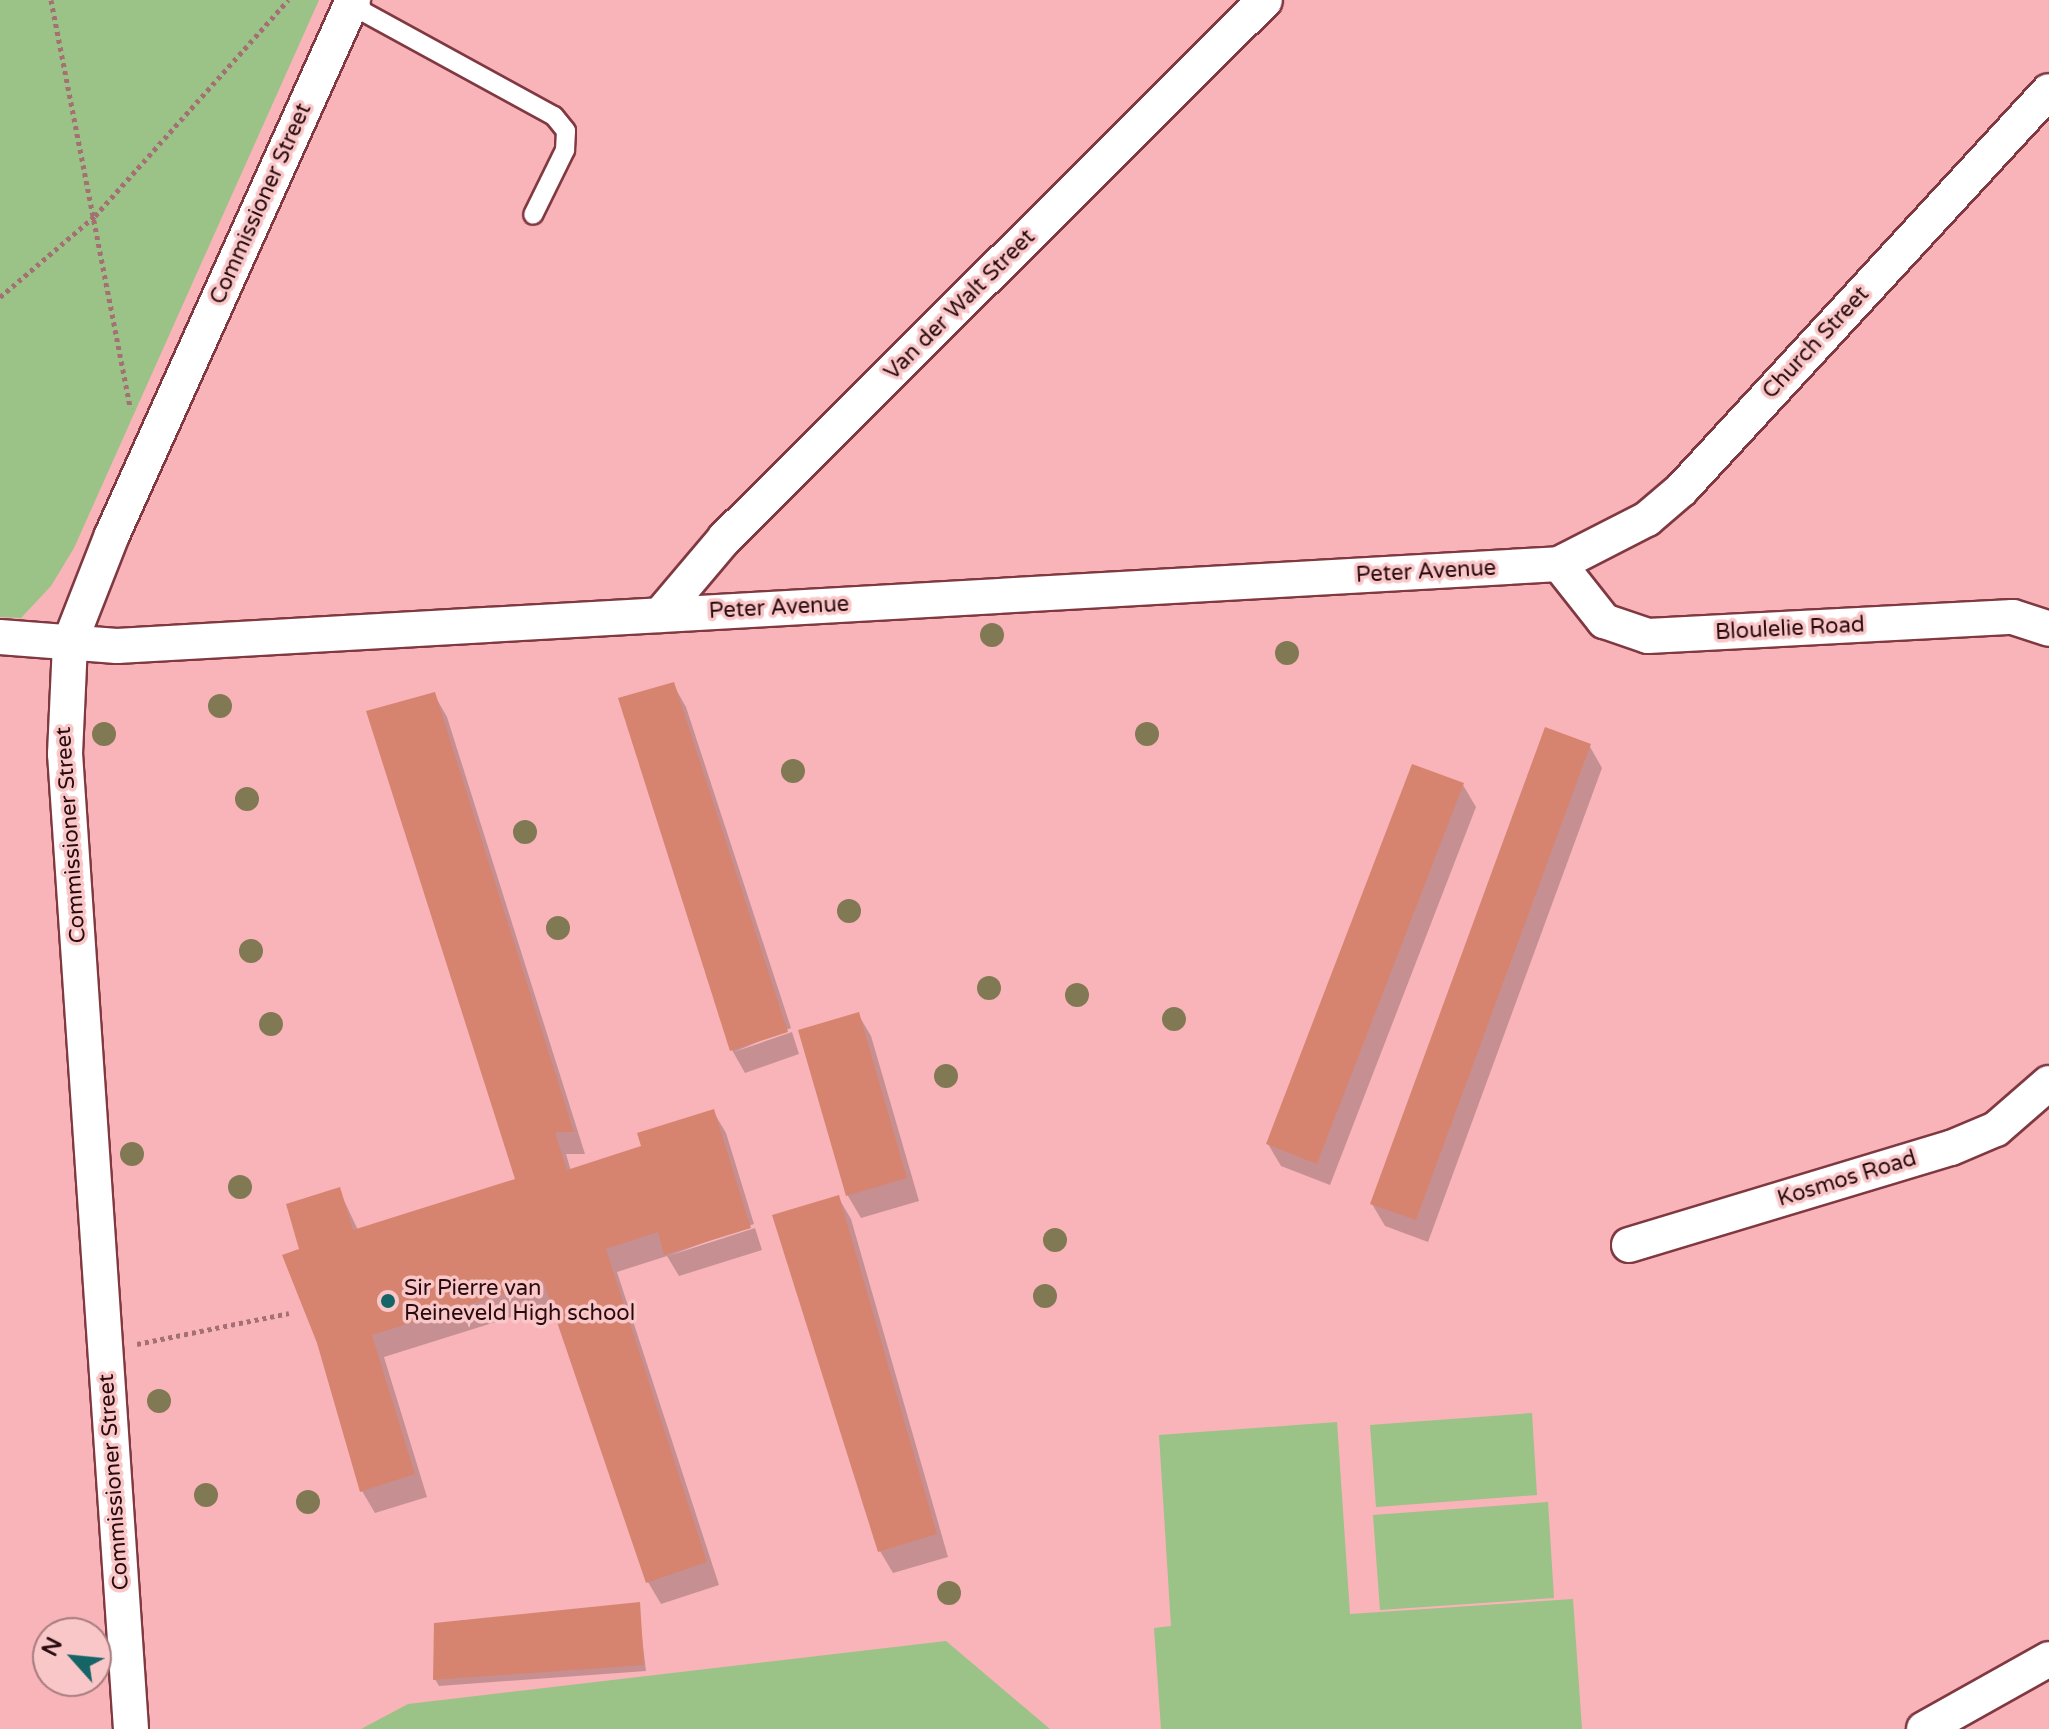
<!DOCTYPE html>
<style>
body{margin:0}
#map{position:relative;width:2049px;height:1729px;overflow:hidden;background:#f8b4b8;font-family:"Varela Round",sans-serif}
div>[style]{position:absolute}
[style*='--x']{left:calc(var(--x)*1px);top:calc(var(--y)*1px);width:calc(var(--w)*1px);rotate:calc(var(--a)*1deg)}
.green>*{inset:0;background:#9bc287}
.shadow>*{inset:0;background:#0003}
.building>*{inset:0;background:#d6846f}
.path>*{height:5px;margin-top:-2.5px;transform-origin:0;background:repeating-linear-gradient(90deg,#a47073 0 4px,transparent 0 8px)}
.roads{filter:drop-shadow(2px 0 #803941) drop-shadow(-2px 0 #803941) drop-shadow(0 2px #803941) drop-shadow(0 -2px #803941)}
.service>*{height:18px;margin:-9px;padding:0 9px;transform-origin:9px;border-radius:9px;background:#fff}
.minor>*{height:34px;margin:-17px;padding:0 17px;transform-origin:17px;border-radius:17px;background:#fff}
.trees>*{width:24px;height:24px;margin:-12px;border-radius:50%;background:#817953}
.dots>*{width:22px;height:22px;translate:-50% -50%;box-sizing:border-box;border:4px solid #fac7c9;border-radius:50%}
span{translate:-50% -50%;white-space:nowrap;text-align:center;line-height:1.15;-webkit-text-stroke:7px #fac7c9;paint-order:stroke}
.street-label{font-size:22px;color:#280b0e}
.poi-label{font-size:22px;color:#280b0e}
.left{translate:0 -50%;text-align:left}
.north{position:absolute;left:32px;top:1617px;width:80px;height:80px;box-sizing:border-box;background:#fac7c9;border:2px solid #a67c7e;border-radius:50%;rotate:297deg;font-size:22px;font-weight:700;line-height:32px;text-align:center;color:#280b0e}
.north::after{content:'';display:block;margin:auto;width:28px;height:36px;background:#166566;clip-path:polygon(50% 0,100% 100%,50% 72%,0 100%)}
</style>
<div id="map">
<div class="green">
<div style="clip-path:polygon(0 0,319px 0,74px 548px,51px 586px,21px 618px,0 617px)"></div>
<div style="clip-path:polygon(1532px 1413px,1537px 1495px,1376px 1507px,1370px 1425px)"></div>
<div style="clip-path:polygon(1337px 1422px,1350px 1614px,1573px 1599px,1582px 1729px,1161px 1729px,1154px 1628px,1171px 1626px,1159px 1435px)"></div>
<div style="clip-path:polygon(1548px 1502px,1554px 1598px,1380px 1610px,1373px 1515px)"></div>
<div style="clip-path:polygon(946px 1641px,1050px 1729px,361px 1729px,408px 1704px)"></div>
</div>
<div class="shadow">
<div style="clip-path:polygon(673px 684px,686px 707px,791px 1028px,734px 1052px,792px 1032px,799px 1054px,745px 1073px,732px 1050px,621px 700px)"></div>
<div style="clip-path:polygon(434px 694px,447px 717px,585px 1154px,566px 1154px,571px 1171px,644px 1148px,713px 1111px,726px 1133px,754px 1224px,668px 1256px,755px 1228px,762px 1250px,679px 1276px,667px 1256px,617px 1272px,719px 1585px,661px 1604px,648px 1582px,553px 1304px,384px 1357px,427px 1497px,375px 1513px,362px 1491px,319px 1342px,302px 1251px,339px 1190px,358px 1230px,518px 1180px)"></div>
<div style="clip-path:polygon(1589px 745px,1602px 768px,1428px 1242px,1385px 1226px,1372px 1204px)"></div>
<div style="clip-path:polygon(1463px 785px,1476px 807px,1330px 1185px,1281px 1166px,1268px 1144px)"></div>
<div style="clip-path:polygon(858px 1014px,871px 1036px,919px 1201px,861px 1218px,848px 1196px,800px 1031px)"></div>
<div style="clip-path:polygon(838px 1197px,851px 1219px,948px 1557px,893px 1573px,880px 1551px)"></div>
<div style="clip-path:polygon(638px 1604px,646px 1671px,439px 1686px,435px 1679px)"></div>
</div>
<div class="building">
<div style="clip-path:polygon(674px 682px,788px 1032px,730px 1051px,618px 698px)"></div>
<div style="clip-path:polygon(435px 692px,574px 1132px,555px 1132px,567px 1170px,641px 1146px,637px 1133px,714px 1109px,751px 1228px,664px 1255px,658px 1232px,606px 1249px,707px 1562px,646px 1583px,543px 1281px,372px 1335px,415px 1474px,360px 1492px,317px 1343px,282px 1255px,299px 1249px,286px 1204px,340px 1187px,353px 1230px,515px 1179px,366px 711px)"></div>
<div style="clip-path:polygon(1545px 727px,1591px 744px,1416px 1220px,1370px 1204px)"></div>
<div style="clip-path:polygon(1412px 764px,1464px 783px,1317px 1164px,1266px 1144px)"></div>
<div style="clip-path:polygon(859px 1012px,907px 1178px,846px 1196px,798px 1030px)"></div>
<div style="clip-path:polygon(839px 1195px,937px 1534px,878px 1552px,772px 1215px)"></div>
<div style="clip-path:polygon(640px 1602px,644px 1665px,433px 1680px,434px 1623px)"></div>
</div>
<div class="path">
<div style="--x:51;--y:0;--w:416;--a:79"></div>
<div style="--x:0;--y:297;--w:125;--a:-40.5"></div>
<div style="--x:95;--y:216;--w:290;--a:-48.2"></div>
<div style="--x:137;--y:1344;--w:155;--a:-11.5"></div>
</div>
<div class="roads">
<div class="service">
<div style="--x:351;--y:5;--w:231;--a:28.7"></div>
<div style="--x:554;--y:116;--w:19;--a:51"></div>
<div style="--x:566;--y:131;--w:19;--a:93"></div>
<div style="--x:565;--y:150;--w:72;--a:116.2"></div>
</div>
<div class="minor">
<div style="--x:1559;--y:564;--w:73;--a:51.7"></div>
<div style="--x:1604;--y:621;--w:46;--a:18.8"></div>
<div style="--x:1648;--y:636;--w:365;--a:-3"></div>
<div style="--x:2013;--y:617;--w:38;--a:18"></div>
<div style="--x:660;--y:615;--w:101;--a:-49.8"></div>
<div style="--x:725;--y:538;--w:762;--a:-44.89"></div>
<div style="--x:0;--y:637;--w:117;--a:4.4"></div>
<div style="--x:117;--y:646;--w:1444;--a:-3.25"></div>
<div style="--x:1559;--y:564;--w:99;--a:-27.1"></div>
<div style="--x:1647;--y:519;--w:46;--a:-40.6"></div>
<div style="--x:1682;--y:489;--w:541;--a:-47.32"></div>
<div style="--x:1629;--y:1245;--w:336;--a:-16.8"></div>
<div style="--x:1951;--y:1148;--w:49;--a:-22.9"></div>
<div style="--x:1996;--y:1129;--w:70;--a:-41"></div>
<div style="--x:131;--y:1729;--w:977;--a:-93.87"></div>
<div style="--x:65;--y:754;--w:112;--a:-87.4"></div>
<div style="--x:70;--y:642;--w:115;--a:-68.6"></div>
<div style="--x:112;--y:535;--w:587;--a:-65.75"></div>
<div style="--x:1924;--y:1729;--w:143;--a:-29.2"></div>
</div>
</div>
<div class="trees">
<div style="left:992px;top:635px"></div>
<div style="left:1287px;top:653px"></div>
<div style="left:220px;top:706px"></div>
<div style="left:104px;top:734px"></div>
<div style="left:1147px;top:734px"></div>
<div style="left:793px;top:771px"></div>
<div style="left:247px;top:799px"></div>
<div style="left:525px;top:832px"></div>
<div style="left:849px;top:911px"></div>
<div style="left:558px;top:928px"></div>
<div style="left:251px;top:951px"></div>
<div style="left:989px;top:988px"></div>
<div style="left:1077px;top:995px"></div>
<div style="left:1174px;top:1019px"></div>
<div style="left:271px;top:1024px"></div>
<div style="left:946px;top:1076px"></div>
<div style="left:132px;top:1154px"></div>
<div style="left:240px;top:1187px"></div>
<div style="left:1055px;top:1240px"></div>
<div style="left:1045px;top:1296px"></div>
<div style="left:159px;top:1401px"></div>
<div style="left:206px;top:1495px"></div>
<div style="left:308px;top:1502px"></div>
<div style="left:949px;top:1593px"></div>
</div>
<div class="dots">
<div style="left:388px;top:1301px;background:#166566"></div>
</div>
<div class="street-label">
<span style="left:261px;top:204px;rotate:-66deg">Commissioner Street</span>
<span style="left:960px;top:305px;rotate:-45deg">Van der Walt Street</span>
<span style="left:1816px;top:343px;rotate:-47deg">Church Street</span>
<span style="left:1426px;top:572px;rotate:-3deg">Peter Avenue</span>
<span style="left:779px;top:608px;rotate:-3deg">Peter Avenue</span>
<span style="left:1790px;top:629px;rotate:-3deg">Bloulelie Road</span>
<span style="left:71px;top:835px;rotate:-94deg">Commissioner Street</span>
<span style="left:1847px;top:1179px;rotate:-17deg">Kosmos Road</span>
<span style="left:114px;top:1482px;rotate:-94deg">Commissioner Street</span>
</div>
<div class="poi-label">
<span class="left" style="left:404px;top:1301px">Sir Pierre van<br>Reineveld High school</span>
</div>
<div class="north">N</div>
</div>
